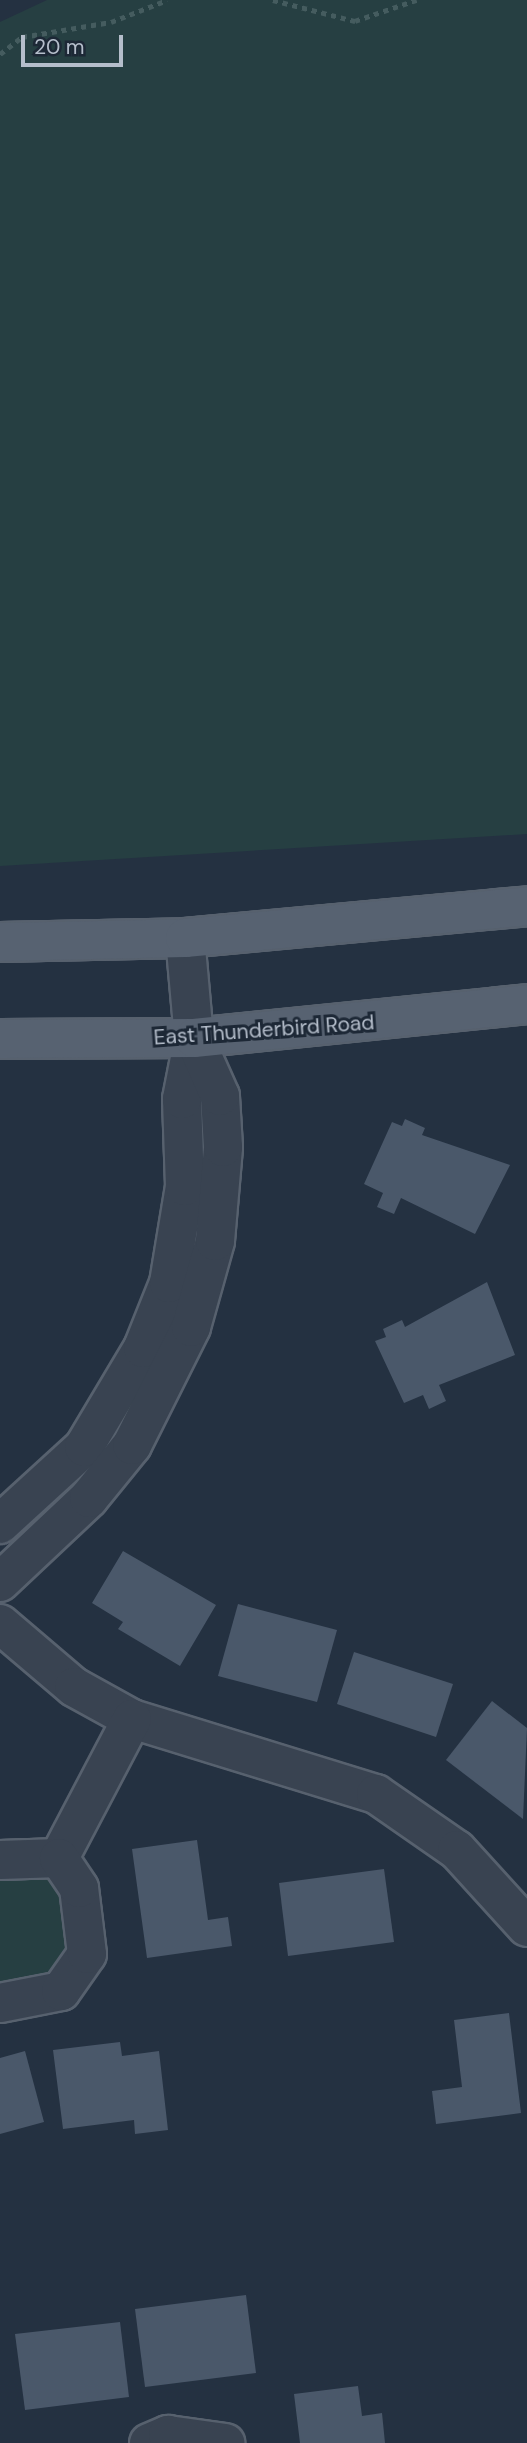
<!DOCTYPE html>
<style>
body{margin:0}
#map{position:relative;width:527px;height:2443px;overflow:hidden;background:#243141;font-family:"DM Sans",sans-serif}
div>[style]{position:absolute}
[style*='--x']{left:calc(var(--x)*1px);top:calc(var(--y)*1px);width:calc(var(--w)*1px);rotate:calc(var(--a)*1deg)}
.green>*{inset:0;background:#263f42}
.building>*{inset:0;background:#4a586a}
.path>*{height:4.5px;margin-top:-2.25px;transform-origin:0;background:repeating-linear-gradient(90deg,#455c5f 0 5px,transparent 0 10px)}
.roads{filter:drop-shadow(2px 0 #57616e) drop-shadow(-2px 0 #57616e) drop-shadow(0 2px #57616e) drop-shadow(0 -2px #57616e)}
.minor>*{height:38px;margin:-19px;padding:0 19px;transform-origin:19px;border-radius:19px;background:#394351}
.major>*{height:38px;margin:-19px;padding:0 19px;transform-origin:19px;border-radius:19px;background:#576271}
span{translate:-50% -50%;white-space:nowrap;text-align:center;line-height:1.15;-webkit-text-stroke:6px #1d2836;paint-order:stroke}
.street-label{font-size:21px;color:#b5becb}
.scale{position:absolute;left:21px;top:35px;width:102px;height:32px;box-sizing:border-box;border:4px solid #b5becb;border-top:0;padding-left:9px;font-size:21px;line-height:24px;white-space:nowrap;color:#b5becb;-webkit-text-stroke:5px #1d2836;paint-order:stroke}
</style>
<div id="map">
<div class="green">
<div style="clip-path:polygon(47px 0,527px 0,527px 834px,0 866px,0 22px)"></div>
<div style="clip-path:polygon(59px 1858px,87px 1954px,0 2003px,0 1860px)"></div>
</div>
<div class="building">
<div style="clip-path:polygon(405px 1119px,425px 1128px,422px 1135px,510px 1165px,475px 1234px,401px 1198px,394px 1214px,377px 1207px,383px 1193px,364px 1184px,392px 1122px,402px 1126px)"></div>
<div style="clip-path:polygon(487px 1282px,515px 1355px,439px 1385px,446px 1401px,429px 1409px,423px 1395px,404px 1403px,375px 1341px,386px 1337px,383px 1329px,402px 1320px,405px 1327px)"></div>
<div style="clip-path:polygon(123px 1551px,216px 1605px,180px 1666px,118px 1629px,123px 1622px,92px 1603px)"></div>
<div style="clip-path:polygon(238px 1604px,337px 1630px,317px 1702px,218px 1676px)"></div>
<div style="clip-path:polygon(354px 1652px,453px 1684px,436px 1737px,337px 1704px)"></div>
<div style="clip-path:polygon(492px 1701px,527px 1728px,523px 1819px,446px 1760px)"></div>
<div style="clip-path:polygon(197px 1840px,208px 1920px,228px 1917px,232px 1946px,147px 1958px,132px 1849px)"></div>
<div style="clip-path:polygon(384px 1869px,394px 1942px,288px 1956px,279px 1883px)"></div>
<div style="clip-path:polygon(509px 2013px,521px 2113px,436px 2124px,432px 2091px,462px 2087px,454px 2020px)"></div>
<div style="clip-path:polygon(120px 2042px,122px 2056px,159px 2051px,168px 2130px,135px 2134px,134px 2120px,63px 2129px,53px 2050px)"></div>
<div style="clip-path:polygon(25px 2051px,44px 2122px,0 2134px,0 2058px)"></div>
<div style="clip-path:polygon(246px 2295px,256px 2373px,145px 2387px,135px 2309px)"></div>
<div style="clip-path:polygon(120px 2322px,129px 2397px,25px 2410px,15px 2334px)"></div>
<div style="clip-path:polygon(358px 2386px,362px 2416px,382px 2413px,385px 2443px,300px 2443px,294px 2394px)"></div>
</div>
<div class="path">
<div style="--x:273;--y:0;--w:85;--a:14.4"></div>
<div style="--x:355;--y:21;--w:65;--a:-19"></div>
<div style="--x:0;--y:54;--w:28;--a:-38"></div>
<div style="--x:22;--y:37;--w:90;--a:-9.6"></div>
<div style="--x:111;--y:22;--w:60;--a:-21.4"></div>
</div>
<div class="roads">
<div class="minor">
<div style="--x:0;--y:1524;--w:114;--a:-42.5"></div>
<div style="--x:84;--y:1447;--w:115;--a:-59.2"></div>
<div style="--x:143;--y:1348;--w:70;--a:-68.2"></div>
<div style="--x:169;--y:1283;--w:98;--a:-80.6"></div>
<div style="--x:185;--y:1186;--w:87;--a:-92"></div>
<div style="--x:182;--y:1099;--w:62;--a:-78.9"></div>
<div style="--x:194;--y:1038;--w:100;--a:-95.1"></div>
<div style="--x:0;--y:1582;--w:122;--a:-43.3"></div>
<div style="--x:89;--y:1498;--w:68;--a:-50.9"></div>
<div style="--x:132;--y:1445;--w:132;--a:-63.4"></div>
<div style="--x:191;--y:1327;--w:89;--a:-74.4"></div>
<div style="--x:215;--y:1241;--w:94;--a:-85.1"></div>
<div style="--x:223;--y:1147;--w:51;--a:-93.4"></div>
<div style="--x:220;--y:1096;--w:64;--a:-114.1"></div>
<div style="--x:0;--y:1624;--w:97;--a:40.4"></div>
<div style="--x:74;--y:1687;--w:66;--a:28.9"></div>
<div style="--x:132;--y:1719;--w:255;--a:17.1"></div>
<div style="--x:376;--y:1794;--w:98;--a:34.7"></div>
<div style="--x:457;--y:1850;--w:104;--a:47.7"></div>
<div style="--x:59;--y:1858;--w:157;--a:-62.3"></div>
<div style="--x:0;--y:1860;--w:59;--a:-1.9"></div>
<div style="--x:0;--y:2003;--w:62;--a:-11.1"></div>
<div style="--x:61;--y:1991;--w:45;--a:-54.9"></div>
<div style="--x:87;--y:1954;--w:66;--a:-96.9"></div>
<div style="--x:79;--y:1888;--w:36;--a:-124"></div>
<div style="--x:149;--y:2443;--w:21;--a:-23"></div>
<div style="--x:168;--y:2435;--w:58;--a:8"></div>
</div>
<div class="major">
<div style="--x:0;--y:942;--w:185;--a:-1.2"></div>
<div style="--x:185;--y:938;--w:343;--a:-5.3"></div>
<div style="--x:0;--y:1039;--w:194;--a:-0.3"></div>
<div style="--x:194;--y:1038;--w:335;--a:-5.8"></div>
</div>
</div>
<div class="street-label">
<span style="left:264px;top:1030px;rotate:-4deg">East Thunderbird Road</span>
</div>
<div class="scale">20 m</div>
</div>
